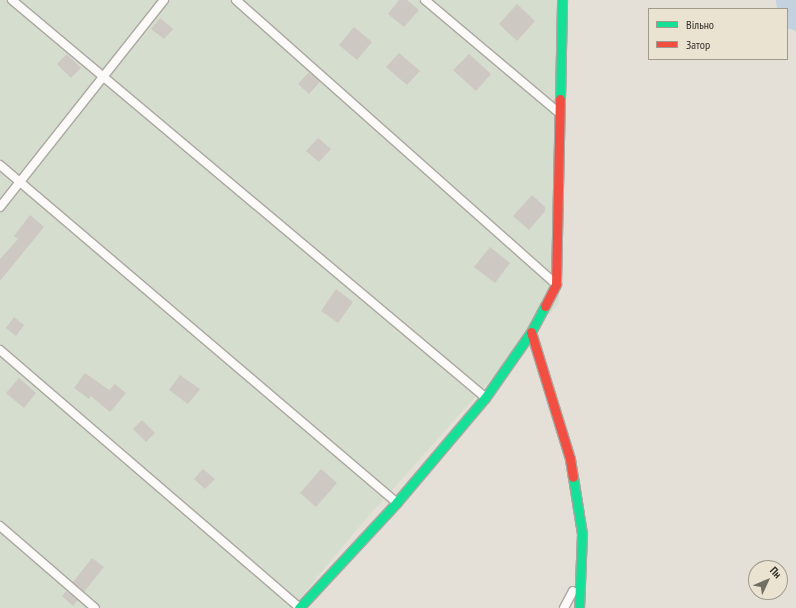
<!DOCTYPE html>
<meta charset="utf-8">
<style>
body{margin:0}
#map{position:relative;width:796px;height:608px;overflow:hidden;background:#e4e0d7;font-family:"PT Sans Narrow",sans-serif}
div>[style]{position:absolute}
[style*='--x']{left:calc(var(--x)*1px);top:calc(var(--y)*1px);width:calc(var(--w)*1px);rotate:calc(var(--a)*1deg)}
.green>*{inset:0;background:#d5ddce}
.water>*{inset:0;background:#c4d1df}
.building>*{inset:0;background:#cdc8c2}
.roads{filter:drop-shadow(1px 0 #aba8a1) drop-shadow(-1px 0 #aba8a1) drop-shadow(0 1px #aba8a1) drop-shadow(0 -1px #aba8a1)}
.lane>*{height:8px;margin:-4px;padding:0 4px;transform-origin:4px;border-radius:4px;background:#fbfaf9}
.fast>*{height:9px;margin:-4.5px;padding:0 4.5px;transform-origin:4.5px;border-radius:4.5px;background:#16e098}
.jam>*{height:9px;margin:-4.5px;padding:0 4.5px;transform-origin:4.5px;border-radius:4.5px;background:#f24e42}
span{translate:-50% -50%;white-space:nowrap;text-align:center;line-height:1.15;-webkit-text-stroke:4px #eae3d1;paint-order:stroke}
.legend{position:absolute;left:648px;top:8px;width:140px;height:52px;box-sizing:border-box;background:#eae3d1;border:1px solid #a19b8e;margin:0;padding:5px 7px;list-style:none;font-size:12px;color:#333029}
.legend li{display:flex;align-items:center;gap:8px;height:20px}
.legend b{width:20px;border:1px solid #a19b8e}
.north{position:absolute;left:748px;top:560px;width:40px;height:40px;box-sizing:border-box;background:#eae3d1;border:1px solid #a19b8e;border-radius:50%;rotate:46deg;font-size:11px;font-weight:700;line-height:16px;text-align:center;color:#333029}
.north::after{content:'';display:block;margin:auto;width:14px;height:18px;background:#716e66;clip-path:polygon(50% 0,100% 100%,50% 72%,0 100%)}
</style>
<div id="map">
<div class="green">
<div style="clip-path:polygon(0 0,557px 0,559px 303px,352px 535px,292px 608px,0 608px)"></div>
</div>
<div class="water">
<div style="clip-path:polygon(776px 0,796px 0,796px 31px,787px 28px,787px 9px,777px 9px)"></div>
</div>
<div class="building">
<div style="clip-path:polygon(399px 0,407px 0,419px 10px,404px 27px,388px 14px)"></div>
<div style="clip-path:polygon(517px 4px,535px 21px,517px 41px,499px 24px)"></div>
<div style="clip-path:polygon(160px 18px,173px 29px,164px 39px,151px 29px)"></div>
<div style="clip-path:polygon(354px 27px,372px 42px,357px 60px,339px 45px)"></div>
<div style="clip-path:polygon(399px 53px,420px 71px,407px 85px,386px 67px)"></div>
<div style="clip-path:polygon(67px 54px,81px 68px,71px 78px,57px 64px)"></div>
<div style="clip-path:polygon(469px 54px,491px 74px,476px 91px,453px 70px)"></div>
<div style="clip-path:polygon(309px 72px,320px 82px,309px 94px,298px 84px)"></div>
<div style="clip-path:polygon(318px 138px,331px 149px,319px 162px,306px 151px)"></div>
<div style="clip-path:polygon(532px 195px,545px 207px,545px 211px,529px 230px,513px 216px)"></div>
<div style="clip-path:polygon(30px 215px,44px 227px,0 281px,0 259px,18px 239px,14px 236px)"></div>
<div style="clip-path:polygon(490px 247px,510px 263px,495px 283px,474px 267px)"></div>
<div style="clip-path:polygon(336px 289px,353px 302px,338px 323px,321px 311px)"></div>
<div style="clip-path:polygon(14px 317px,24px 325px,16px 336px,6px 328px)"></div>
<div style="clip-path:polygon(85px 373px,109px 390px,115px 384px,126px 393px,110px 412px,91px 396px,89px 399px,74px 388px)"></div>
<div style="clip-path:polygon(180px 375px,200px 389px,188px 404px,169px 390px)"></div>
<div style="clip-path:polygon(19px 378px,36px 393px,24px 408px,6px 393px)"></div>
<div style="clip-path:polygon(142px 420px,155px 433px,146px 442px,133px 429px)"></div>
<div style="clip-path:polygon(203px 469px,215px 479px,205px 489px,194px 479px)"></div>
<div style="clip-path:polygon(321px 469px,337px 483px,316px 507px,300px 493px)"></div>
<div style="clip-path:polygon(92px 558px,104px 567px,84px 592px,73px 582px)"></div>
<div style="clip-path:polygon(66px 591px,78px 600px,73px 606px,62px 596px)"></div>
</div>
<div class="roads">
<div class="lane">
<div style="--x:12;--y:0;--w:618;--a:40.01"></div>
<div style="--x:236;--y:0;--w:424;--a:41.6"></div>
<div style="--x:425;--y:0;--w:172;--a:40.1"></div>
<div style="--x:0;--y:165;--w:520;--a:40.4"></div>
<div style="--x:0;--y:207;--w:264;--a:-51.6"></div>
<div style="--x:0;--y:350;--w:394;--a:40.7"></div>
<div style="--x:0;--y:526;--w:125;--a:40.8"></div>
<div style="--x:564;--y:608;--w:19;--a:-62"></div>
</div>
<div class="fast">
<div style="--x:560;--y:99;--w:99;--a:-88.8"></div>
<div style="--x:573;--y:477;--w:58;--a:81"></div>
<div style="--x:582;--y:534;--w:74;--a:92.3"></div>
<div style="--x:299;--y:608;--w:144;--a:-47.2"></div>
<div style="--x:397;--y:502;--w:136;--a:-49.8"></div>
<div style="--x:485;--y:398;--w:80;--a:-55.1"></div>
<div style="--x:531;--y:332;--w:30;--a:-62"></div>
</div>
<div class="jam">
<div style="--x:545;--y:306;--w:25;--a:-63"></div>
<div style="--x:556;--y:284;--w:185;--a:-88.8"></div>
<div style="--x:531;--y:332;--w:133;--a:72.9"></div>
<div style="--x:570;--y:459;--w:18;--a:81"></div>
</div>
</div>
<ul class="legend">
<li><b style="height:5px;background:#16e098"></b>Вільно</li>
<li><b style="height:5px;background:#f24e42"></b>Затор</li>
</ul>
<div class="north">Пн</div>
</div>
